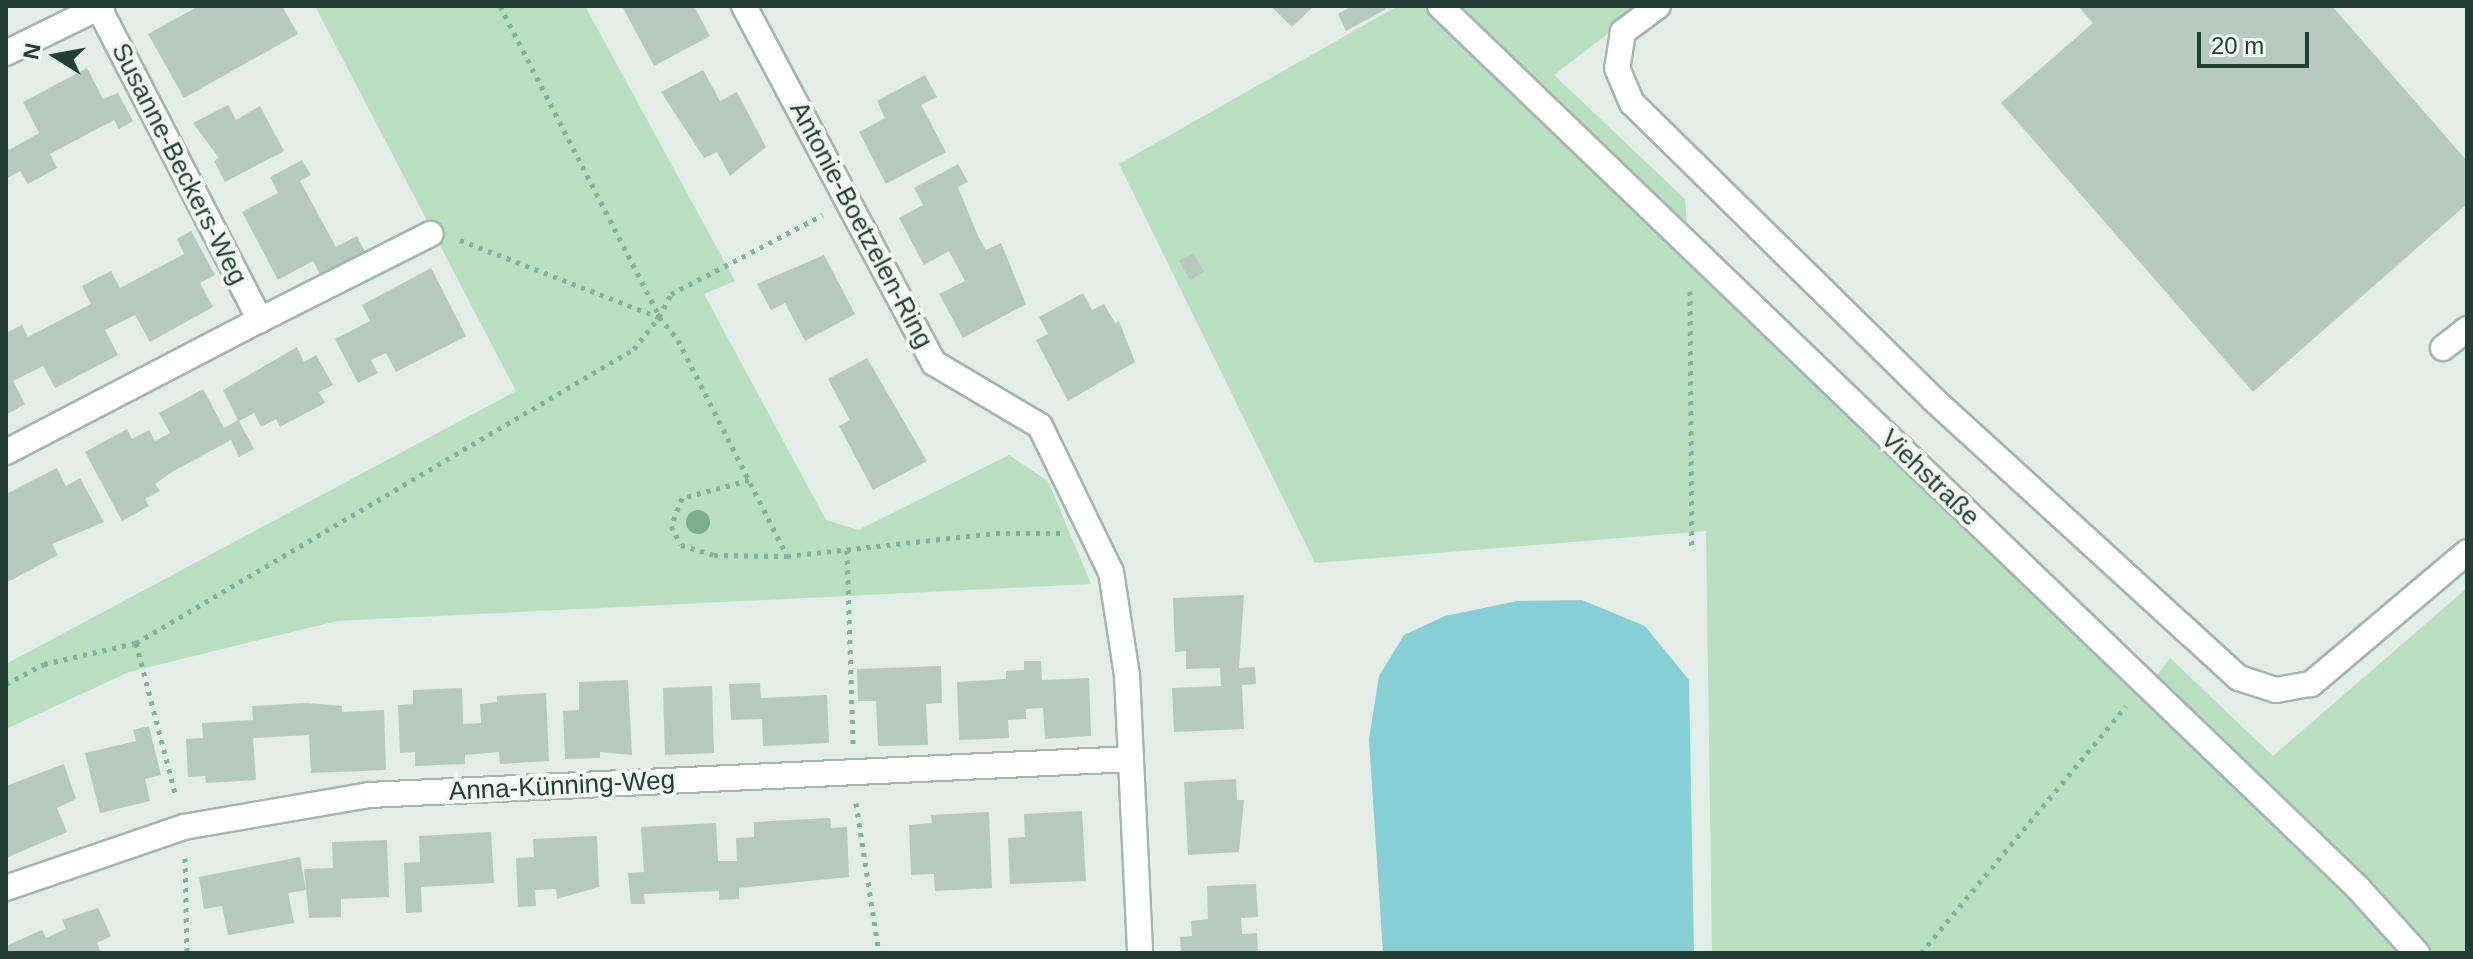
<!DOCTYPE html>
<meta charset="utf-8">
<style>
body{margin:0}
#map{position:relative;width:2473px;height:959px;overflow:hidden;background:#e2ede7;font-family:Arial,sans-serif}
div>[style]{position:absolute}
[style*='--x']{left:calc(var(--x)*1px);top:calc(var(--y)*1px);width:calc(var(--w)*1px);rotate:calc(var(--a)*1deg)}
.green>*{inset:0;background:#b9dfc0}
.water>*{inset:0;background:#87cfd5}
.building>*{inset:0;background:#b7c8c0}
.path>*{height:5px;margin-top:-2.5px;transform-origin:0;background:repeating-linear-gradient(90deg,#80b29e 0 4px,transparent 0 10px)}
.roads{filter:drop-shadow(2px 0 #a4b5ae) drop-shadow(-2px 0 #a4b5ae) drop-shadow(0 2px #a4b5ae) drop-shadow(0 -2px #a4b5ae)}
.minor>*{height:24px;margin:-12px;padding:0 12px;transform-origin:12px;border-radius:12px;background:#fff}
.trees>*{width:24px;height:24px;margin:-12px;border-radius:50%;background:#7cad8c}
span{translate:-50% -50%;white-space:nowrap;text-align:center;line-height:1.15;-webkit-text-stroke:8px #f2f9f5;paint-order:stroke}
.street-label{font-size:26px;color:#213f34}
.frame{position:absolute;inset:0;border:8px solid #213f34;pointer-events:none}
.north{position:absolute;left:16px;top:16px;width:80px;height:80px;-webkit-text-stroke:6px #f2f9f5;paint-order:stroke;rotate:281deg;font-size:22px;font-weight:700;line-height:32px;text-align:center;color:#213f34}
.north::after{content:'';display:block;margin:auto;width:28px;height:36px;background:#213f34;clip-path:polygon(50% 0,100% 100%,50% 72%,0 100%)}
.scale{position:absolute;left:2197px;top:32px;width:112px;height:36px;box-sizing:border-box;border:4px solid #213f34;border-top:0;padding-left:10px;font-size:24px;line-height:28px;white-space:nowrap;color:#213f34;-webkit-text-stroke:6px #f2f9f5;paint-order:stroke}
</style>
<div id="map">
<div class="green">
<div style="clip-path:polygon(315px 6px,585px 6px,735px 281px,704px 294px,826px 520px,858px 530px,1009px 455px,1048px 481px,1091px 584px,337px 621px,129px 672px,6px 729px,6px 664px,516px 391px)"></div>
<div style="clip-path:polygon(1398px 6px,1644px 6px,1554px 75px,1685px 199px,1690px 265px,2143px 694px,2170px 658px,2273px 756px,2467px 588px,2467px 953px,1712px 953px,1706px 531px,1315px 563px,1119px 164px)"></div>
</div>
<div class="water">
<div style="clip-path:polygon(1582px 600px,1645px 626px,1689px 680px,1694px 953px,1383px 953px,1369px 739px,1379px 676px,1404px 635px,1445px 616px,1517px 601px)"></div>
</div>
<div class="building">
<div style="clip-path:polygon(199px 6px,282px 6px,298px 34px,184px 98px,148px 34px)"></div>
<div style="clip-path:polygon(622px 6px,694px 6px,710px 36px,654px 66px)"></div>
<div style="clip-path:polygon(1271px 6px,1314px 6px,1292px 27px)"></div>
<div style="clip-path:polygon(1352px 6px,1384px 6px,1386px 9px,1346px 31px,1338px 14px)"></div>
<div style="clip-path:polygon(2078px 6px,2332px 6px,2467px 161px,2467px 204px,2253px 392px,2001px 103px,2093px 23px)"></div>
<div style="clip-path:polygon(87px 68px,103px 99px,118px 93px,133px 121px,119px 129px,114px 120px,50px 154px,57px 168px,28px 184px,20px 171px,6px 179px,6px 144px,9px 150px,39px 133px,23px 102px)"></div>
<div style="clip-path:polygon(703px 70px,720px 101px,737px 92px,766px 147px,730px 176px,717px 152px,704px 158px,661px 92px)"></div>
<div style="clip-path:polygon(925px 75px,937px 97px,921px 105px,946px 152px,886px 184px,859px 132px,885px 118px,877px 101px)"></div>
<div style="clip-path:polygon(228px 105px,236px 120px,260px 106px,284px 151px,225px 182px,214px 161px,219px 158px,193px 123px)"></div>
<div style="clip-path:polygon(302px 160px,311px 175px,300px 181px,336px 247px,357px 236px,365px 252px,321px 276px,313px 261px,278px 280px,242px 212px,278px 193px,270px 177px)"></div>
<div style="clip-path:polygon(958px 164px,968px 182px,958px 187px,978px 236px,986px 250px,1001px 243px,1026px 304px,963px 338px,939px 294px,965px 281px,949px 251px,924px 265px,899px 218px,923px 205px,914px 188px)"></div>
<div style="clip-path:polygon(191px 231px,215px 275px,200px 283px,213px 307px,150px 342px,135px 315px,105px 330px,118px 355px,55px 388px,43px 366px,13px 381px,25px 404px,6px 415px,6px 333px,22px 325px,28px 337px,91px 304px,82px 286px,111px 271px,120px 288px,184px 254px,177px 239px)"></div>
<div style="clip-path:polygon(1194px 253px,1204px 272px,1190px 280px,1179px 261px)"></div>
<div style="clip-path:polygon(824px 255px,855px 314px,805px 341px,785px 303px,771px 310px,757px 284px)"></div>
<div style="clip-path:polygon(431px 268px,466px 336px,396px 372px,386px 353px,371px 360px,378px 373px,358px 383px,335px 339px,370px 321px,362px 305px)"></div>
<div style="clip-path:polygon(1083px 293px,1092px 310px,1104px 304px,1115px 323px,1119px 321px,1135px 362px,1068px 401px,1036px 340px,1048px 334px,1039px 317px)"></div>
<div style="clip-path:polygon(297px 347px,304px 362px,316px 355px,333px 385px,319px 392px,325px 403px,280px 427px,276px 419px,261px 427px,254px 413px,239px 421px,254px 449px,239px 457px,231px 440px,172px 472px,155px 484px,160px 491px,145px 499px,149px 506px,122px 521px,85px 452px,127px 429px,132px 439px,149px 430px,155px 441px,170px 433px,159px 413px,203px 389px,224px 428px,238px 420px,223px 390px)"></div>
<div style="clip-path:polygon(867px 358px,927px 461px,873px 490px,839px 426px,850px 420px,828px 379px)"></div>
<div style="clip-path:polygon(57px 468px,66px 486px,80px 478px,104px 522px,52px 544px,58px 555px,6px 583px,6px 494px)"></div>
<div style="clip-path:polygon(1244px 595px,1239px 668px,1255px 667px,1256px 684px,1242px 685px,1244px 729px,1174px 732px,1172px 688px,1221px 686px,1220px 668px,1186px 669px,1186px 651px,1175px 652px,1173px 598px)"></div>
<div style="clip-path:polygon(1024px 661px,1041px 661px,1042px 680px,1089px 678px,1091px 736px,1045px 739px,1043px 708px,1026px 709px,1026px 719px,1008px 720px,1009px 738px,959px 740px,957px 682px,1006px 679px,1006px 671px,1024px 670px)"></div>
<div style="clip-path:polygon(941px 666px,942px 703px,926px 704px,928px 745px,878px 746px,876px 701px,858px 701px,857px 669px)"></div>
<div style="clip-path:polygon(628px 680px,632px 755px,600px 752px,600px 758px,565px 759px,563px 711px,579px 710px,579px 682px)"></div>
<div style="clip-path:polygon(760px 683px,761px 698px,827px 695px,829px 743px,763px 746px,762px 719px,731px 720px,729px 684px)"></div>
<div style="clip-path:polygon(712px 686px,714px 753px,665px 755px,663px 688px)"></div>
<div style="clip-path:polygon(462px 688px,463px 724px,481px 723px,480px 704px,497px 702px,497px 696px,546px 693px,549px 761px,500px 764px,499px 752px,465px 755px,465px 764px,415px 766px,415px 752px,400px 753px,398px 705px,413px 704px,413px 690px)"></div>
<div style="clip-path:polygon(307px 703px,342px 706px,342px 712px,384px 710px,386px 770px,311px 773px,309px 735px,253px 738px,256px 780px,206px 783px,205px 776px,188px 777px,186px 739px,203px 738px,202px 723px,253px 720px,252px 706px)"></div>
<div style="clip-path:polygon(149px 726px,161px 775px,145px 779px,150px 801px,100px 813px,85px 753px,136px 741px,133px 730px)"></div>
<div style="clip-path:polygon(64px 764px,76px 799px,57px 808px,67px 832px,6px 858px,6px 786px)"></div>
<div style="clip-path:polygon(1236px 779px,1237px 800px,1244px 800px,1239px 852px,1188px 855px,1184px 782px)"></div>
<div style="clip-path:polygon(1082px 811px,1086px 881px,1010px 884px,1008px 838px,1025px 837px,1024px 814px)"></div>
<div style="clip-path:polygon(989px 812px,992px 888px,935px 891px,934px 874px,911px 875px,909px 825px,932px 823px,931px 815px)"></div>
<div style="clip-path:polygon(830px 818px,831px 828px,847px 827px,849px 877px,739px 888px,739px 899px,719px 900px,719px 891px,644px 894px,645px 904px,631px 904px,628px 873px,644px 872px,641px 827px,716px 823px,718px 861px,737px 861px,736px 838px,754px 837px,754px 822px)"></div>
<div style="clip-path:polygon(491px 832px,494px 883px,421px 887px,422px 912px,406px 913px,404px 863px,420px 862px,419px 836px)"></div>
<div style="clip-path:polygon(597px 836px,599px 887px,557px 899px,556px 889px,535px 890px,536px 906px,518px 907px,516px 858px,534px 857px,533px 839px)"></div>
<div style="clip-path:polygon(387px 840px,389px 897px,341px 899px,341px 917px,309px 918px,304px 869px,333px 868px,332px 842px)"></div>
<div style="clip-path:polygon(300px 857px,306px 890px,288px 893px,294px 923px,228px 935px,222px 906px,204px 909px,199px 877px)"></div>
<div style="clip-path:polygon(1256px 884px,1258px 917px,1241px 918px,1242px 934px,1257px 933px,1258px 953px,1181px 953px,1180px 937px,1192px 936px,1191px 921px,1208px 919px,1207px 886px)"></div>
<div style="clip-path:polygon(98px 908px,111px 936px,97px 943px,101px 953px,6px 953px,6px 946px,42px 930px,46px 938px,66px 929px,62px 920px)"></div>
</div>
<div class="path">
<div style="--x:500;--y:6;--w:348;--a:62.8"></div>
<div style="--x:460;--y:240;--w:213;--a:21.2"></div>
<div style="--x:659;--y:317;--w:26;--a:-62"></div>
<div style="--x:671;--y:294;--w:171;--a:-27.5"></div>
<div style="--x:1690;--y:291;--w:255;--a:89.6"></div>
<div style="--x:749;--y:480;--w:69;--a:165"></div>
<div style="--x:682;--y:498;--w:30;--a:111"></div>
<div style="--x:671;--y:526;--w:21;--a:62"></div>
<div style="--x:681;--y:545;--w:34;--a:17"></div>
<div style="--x:714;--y:555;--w:73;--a:0.8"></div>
<div style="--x:847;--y:550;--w:195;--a:88.2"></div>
<div style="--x:136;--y:643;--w:159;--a:75.4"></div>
<div style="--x:6;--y:684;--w:43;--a:-27.8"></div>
<div style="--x:44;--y:664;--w:94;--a:-12.9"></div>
<div style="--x:136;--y:643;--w:578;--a:-30.56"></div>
<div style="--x:634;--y:349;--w:41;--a:-52"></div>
<div style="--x:659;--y:317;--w:30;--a:50"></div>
<div style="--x:678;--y:340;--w:242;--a:63.2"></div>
<div style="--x:787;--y:556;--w:210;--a:-6.3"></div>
<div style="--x:996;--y:533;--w:65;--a:0"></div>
<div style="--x:856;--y:803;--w:152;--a:81.3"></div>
<div style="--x:185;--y:858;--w:95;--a:88.8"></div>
<div style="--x:1921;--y:953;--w:321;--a:-50.3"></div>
</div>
<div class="roads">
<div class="minor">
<div style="--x:744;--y:6;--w:404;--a:62"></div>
<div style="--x:934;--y:363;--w:123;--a:30.7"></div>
<div style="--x:1040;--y:426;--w:162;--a:64.1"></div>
<div style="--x:1111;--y:572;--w:104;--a:81.2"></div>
<div style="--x:1127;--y:675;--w:278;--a:87.3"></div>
<div style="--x:1440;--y:6;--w:1273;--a:43.85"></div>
<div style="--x:2358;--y:888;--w:88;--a:47.8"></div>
<div style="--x:1658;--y:6;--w:44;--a:143.4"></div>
<div style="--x:1623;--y:32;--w:36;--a:99"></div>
<div style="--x:1617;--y:68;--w:38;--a:67"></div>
<div style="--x:1632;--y:103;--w:422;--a:44.5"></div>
<div style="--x:1933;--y:399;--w:414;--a:42.4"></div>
<div style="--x:2239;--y:678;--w:39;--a:18"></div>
<div style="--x:2276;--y:690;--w:36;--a:-10"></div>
<div style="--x:2311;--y:684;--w:204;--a:-40.2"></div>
<div style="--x:6;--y:53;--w:107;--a:-26.1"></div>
<div style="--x:260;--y:320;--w:191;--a:-26.8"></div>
<div style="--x:2443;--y:348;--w:31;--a:-38"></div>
<div style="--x:6;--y:452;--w:286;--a:-27.5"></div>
<div style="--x:260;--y:320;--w:351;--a:-117.3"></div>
<div style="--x:6;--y:888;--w:188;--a:-18.9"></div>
<div style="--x:184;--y:827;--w:188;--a:-9.8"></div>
<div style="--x:369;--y:795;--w:763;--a:-2.7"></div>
</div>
</div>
<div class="trees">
<div style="left:698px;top:522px"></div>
</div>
<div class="street-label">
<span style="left:179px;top:164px;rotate:63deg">Susanne-Beckers-Weg</span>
<span style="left:861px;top:225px;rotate:62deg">Antonie-Boetzelen-Ring</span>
<span style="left:1930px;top:478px;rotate:44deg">Viehstraße</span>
<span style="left:562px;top:786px;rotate:-3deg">Anna-Künning-Weg</span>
</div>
<div class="frame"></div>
<div class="north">N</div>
<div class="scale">20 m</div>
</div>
